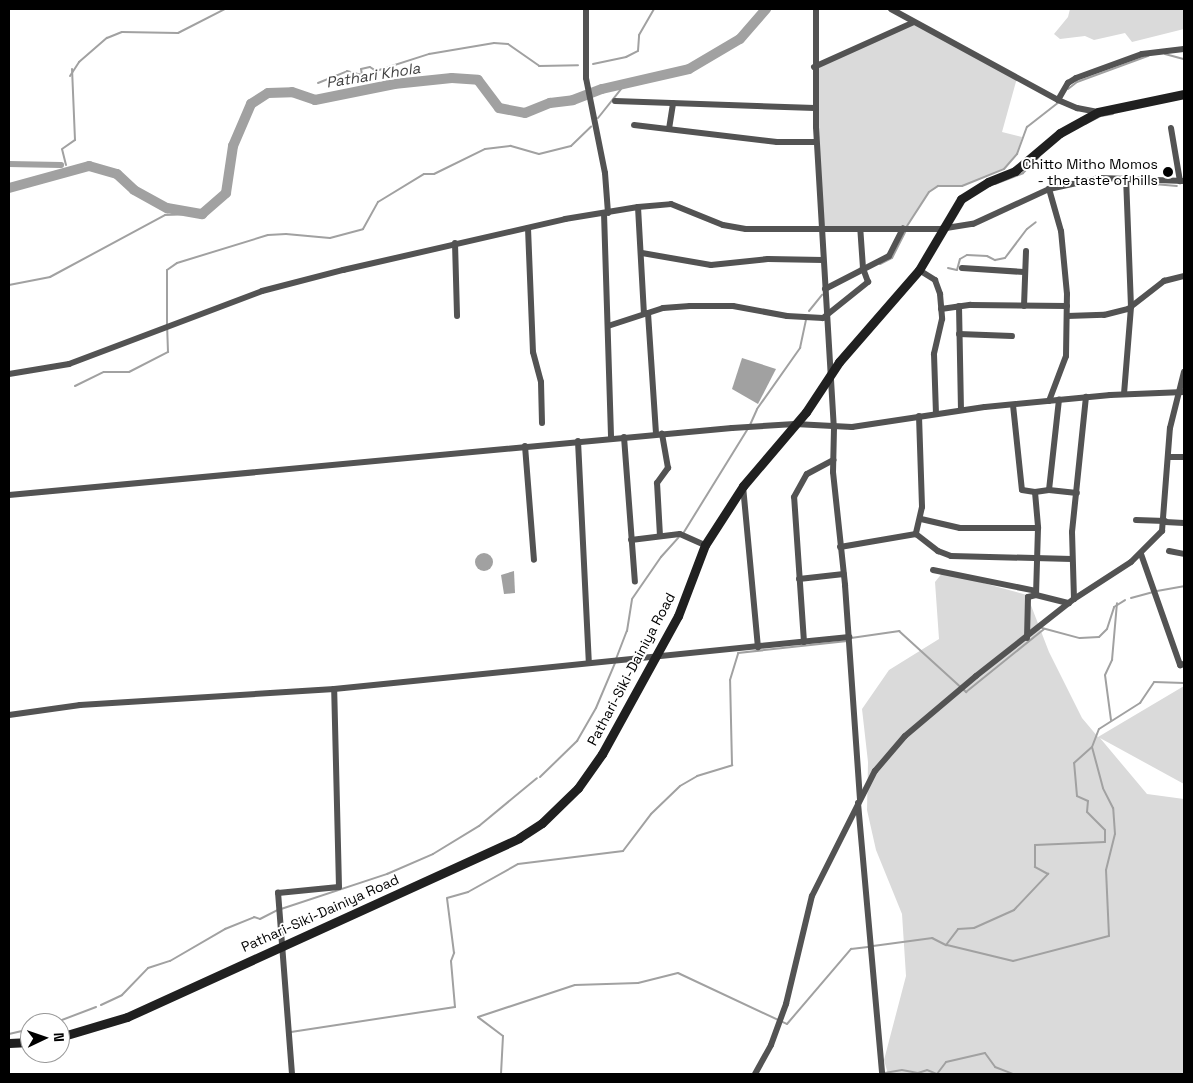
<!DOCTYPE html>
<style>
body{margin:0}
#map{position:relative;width:1193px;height:1083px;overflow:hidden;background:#fff;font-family:"Space Grotesk",sans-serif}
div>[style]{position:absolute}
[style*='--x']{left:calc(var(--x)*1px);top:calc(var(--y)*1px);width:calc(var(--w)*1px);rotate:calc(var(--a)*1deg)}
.green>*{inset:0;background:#dadada}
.water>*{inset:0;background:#a1a1a1}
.round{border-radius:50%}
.stream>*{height:2px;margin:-1px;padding:0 1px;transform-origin:1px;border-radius:1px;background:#a1a1a1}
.canal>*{height:5.5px;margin:-2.75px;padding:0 2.75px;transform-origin:2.75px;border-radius:2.75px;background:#a1a1a1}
.river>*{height:10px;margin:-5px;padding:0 5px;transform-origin:5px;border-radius:5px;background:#a1a1a1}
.minor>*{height:6px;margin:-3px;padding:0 3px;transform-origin:3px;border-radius:3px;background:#535353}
.secondary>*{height:9px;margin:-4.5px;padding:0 4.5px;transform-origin:4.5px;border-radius:4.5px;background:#202020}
.dots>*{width:14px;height:14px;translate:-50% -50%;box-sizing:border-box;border:2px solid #fff;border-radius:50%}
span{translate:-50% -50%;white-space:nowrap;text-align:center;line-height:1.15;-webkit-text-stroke:4px #fff;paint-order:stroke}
.poi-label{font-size:14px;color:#000}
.right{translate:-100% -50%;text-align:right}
.street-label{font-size:14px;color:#000}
.water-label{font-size:15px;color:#424242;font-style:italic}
.frame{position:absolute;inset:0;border:10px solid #000;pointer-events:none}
.north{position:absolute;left:20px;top:1013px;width:50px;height:50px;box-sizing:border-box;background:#fff;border:1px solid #999;border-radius:50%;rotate:87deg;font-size:14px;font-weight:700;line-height:20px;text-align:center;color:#000}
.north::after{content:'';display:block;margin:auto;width:18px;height:22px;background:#000;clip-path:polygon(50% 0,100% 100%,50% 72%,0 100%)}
</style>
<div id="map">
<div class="green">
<div style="clip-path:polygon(1070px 9px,1184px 9px,1184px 29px,1132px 42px,1125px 33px,1094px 40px,1085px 36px,1060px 39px,1054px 34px,1068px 17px)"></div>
<div style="clip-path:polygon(912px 23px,1017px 78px,1002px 132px,1022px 137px,1017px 154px,1004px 169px,962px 186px,938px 186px,929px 192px,907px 226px,822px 231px,814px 67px)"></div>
<div style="clip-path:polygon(943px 572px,1027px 595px,1049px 652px,1082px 718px,1098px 737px,1184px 686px,1184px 784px,1100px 738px,1147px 794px,1184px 799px,1184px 1074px,888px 1074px,884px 1060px,906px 976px,902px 914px,876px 850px,867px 810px,868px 762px,862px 709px,889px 670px,939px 639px,935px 582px)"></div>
</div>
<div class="water">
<div style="clip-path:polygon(742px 358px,776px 369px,758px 404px,732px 389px)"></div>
<div class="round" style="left:475px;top:553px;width:18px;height:18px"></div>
<div style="clip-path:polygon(514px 571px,515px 593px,504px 594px,501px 575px)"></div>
</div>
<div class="stream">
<div style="--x:1165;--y:54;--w:20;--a:15"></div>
<div style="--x:593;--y:64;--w:34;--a:-12"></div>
<div style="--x:626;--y:57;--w:13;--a:-27"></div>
<div style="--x:638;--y:51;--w:16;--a:-86"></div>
<div style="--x:639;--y:35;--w:30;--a:-60"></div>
<div style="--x:70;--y:76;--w:17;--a:-57"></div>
<div style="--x:79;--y:62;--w:37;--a:-41"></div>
<div style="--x:107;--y:38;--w:16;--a:-22"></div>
<div style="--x:122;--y:32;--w:56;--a:1"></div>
<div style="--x:178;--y:33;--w:53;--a:-27.1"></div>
<div style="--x:318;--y:83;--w:31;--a:-22"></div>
<div style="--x:347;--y:71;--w:16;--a:15"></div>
<div style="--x:362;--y:75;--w:6;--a:-99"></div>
<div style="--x:361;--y:69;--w:9;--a:-13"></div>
<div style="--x:370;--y:67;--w:7;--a:34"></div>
<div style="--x:376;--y:71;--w:56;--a:-17.8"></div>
<div style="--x:429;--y:54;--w:66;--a:-9.6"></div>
<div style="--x:494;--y:43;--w:14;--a:4"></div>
<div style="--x:508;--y:44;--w:38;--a:35"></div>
<div style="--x:539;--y:66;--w:39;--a:-1"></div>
<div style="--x:1068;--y:89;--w:11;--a:-38"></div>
<div style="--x:1077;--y:82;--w:76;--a:-20.1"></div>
<div style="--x:598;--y:118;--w:43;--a:-51.5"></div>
<div style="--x:1085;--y:124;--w:18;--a:-27"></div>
<div style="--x:1101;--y:116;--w:12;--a:-9"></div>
<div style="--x:66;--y:165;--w:16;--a:-104"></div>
<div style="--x:62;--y:149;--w:16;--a:-35"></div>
<div style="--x:75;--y:140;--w:71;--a:-92.4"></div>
<div style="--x:1131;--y:182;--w:46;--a:5"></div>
<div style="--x:995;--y:184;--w:30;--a:-21"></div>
<div style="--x:1023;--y:173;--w:23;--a:-45"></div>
<div style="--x:907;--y:226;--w:40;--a:-57.1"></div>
<div style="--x:929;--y:192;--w:11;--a:-34"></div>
<div style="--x:938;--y:186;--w:24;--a:0"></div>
<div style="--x:962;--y:186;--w:45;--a:-22"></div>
<div style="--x:1004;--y:169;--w:20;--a:-49"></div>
<div style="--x:1017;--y:154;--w:29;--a:-70"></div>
<div style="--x:1027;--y:127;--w:39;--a:-38"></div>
<div style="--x:880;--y:264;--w:13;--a:-27"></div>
<div style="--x:892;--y:258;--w:29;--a:-63"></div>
<div style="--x:948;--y:268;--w:9;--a:13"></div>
<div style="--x:957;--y:270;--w:11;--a:-75"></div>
<div style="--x:960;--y:259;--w:8;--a:-30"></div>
<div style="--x:967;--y:255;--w:20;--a:3"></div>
<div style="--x:987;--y:256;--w:9;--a:27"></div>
<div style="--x:995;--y:260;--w:10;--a:-11"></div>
<div style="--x:1005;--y:258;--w:36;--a:-53"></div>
<div style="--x:1027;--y:229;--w:11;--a:-38"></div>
<div style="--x:9;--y:285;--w:42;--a:-11"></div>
<div style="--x:50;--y:277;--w:131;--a:-28.3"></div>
<div style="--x:165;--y:215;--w:37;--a:-2"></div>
<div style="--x:809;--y:311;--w:21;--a:-51"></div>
<div style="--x:167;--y:324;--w:54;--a:-90"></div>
<div style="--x:167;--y:270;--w:12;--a:-35"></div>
<div style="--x:177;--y:263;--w:95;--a:-17.1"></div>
<div style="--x:268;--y:235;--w:18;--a:-3"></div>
<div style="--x:286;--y:234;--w:44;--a:5.2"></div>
<div style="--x:330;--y:238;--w:34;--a:-15"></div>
<div style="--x:363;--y:229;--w:31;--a:-61"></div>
<div style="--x:378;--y:202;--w:54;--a:-31.3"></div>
<div style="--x:424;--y:174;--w:10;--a:0"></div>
<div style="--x:434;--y:174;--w:57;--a:-26.1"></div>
<div style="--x:485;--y:149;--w:26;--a:-7"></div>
<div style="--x:511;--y:146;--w:29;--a:16"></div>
<div style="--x:539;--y:154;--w:33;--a:-14"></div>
<div style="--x:571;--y:146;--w:28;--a:-44"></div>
<div style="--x:75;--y:386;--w:32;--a:-26"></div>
<div style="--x:104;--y:372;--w:25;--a:0"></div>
<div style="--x:129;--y:372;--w:44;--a:-27.1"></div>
<div style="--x:168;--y:352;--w:23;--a:-92"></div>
<div style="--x:750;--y:425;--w:17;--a:-66"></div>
<div style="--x:757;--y:409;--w:75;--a:-54.8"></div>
<div style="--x:800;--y:348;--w:30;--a:-78"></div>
<div style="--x:684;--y:532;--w:120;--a:-58.3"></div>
<div style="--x:1157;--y:591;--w:27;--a:-10"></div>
<div style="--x:1131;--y:598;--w:23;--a:-15"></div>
<div style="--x:1042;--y:628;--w:39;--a:15"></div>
<div style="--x:1080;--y:638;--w:19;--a:-3"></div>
<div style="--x:1099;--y:637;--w:11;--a:-45"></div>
<div style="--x:1107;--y:629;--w:23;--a:-72"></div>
<div style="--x:1114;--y:607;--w:13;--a:-32"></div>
<div style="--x:851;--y:638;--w:49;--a:-8.3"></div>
<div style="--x:899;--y:631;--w:91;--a:42.3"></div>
<div style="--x:966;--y:692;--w:100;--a:-38.9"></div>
<div style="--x:616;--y:659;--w:30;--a:-69"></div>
<div style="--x:627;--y:631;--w:32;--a:-81"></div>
<div style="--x:632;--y:599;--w:51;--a:-55.4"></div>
<div style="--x:661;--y:557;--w:27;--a:-48"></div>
<div style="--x:1111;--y:720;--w:45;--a:-97.6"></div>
<div style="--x:1105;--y:675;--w:17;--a:-65"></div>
<div style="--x:1112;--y:660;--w:57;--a:-85"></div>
<div style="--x:540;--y:777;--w:52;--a:-44.2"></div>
<div style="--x:577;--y:741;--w:38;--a:-60"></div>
<div style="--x:596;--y:708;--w:49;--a:-67.1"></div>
<div style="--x:281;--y:909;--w:112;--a:-18.3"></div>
<div style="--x:387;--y:874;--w:50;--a:-23.5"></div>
<div style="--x:433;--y:854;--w:54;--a:-31.3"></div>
<div style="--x:479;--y:826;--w:75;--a:-39.6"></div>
<div style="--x:947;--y:945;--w:68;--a:13.6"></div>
<div style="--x:1013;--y:961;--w:99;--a:-14.6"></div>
<div style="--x:1109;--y:936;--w:66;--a:-92.6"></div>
<div style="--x:1106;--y:870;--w:37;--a:-76"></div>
<div style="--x:1115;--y:834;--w:26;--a:-94"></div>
<div style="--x:1113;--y:808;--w:22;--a:-117"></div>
<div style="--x:1103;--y:788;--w:42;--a:-105"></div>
<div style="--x:1092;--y:747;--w:19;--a:-69"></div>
<div style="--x:1099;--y:729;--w:49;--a:-32.4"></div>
<div style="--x:1140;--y:703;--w:25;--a:-56"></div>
<div style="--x:1154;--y:682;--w:30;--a:2"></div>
<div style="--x:873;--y:946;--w:60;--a:-7.7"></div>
<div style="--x:932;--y:938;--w:16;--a:27"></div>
<div style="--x:946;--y:945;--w:20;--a:-53"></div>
<div style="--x:958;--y:929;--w:16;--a:-4"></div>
<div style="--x:974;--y:928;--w:44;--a:-24.2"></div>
<div style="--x:1014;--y:910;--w:50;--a:-46.6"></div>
<div style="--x:1048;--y:874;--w:15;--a:-152"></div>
<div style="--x:1035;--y:867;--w:22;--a:-90"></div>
<div style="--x:1035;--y:845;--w:70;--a:-2.5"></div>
<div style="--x:1105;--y:842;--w:12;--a:-90"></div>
<div style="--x:1105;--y:830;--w:25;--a:-135"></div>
<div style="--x:1087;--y:812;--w:11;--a:-85"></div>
<div style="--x:1088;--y:801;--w:12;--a:-156"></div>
<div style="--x:1077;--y:796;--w:33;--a:-95"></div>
<div style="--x:1074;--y:763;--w:24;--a:-42"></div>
<div style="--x:101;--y:1005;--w:23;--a:-25"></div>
<div style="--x:122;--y:995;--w:37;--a:-46"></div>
<div style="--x:148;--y:968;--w:23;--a:-18"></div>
<div style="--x:170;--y:961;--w:64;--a:-30.2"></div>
<div style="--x:225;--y:929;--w:31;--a:-22"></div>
<div style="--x:254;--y:917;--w:6;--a:18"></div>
<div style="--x:260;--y:919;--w:20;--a:-27"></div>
<div style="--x:54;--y:1023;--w:45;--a:-20.9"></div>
<div style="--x:291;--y:1032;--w:166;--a:-8.7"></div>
<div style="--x:455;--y:1007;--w:46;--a:-95"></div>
<div style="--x:451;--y:961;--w:9;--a:-69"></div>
<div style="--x:454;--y:953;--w:55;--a:-97.3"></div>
<div style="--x:447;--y:898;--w:22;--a:-16"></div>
<div style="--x:468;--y:892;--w:57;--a:-29.2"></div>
<div style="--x:518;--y:864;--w:106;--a:-7.1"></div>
<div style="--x:623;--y:851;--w:46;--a:-52.9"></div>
<div style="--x:651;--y:814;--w:40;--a:-44"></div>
<div style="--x:680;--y:786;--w:20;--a:-30"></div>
<div style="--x:697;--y:776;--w:37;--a:-17"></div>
<div style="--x:732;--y:765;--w:85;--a:-91.3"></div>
<div style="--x:730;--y:680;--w:28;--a:-73"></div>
<div style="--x:738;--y:653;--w:110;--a:-6.3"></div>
<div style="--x:9;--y:1034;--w:22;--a:-13"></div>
<div style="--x:885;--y:1073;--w:17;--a:-10"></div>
<div style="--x:902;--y:1070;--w:16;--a:11"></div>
<div style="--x:918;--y:1073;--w:9;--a:-18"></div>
<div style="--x:927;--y:1070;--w:11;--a:22"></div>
<div style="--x:501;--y:1074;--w:38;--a:-87"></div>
<div style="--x:503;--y:1036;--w:31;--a:-143"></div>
<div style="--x:478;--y:1017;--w:102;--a:-18.3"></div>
<div style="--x:575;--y:985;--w:63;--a:-1.8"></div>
<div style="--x:638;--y:983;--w:41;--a:-14"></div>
<div style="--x:678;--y:973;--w:120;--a:25.1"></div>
<div style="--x:787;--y:1024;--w:99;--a:-49.5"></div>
<div style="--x:851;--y:949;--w:17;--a:-7"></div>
<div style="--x:937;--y:1074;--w:15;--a:-53"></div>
<div style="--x:946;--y:1062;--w:40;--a:-13"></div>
<div style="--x:985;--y:1053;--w:17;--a:54"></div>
<div style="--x:995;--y:1067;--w:19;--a:21"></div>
</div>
<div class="canal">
<div style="--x:9;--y:164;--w:52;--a:1.1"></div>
</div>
<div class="river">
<div style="--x:9;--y:188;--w:83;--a:-15.4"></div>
<div style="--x:89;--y:166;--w:29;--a:16"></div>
<div style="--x:117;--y:174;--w:23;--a:43"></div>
<div style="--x:134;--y:190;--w:38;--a:29"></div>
<div style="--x:167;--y:208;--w:36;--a:10"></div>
<div style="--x:202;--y:214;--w:32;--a:-41"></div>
<div style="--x:226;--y:193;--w:48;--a:-81.5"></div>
<div style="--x:233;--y:146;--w:46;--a:-66.8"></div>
<div style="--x:251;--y:104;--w:20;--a:-33"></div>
<div style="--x:268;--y:93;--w:24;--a:-2"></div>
<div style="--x:292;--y:92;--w:24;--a:19"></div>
<div style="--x:315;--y:100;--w:81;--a:-11.4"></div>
<div style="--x:394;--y:84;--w:58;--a:-5.9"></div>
<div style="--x:452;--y:78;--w:26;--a:4"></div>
<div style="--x:478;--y:80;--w:35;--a:53"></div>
<div style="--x:499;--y:108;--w:26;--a:11"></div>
<div style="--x:525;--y:113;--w:27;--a:-22"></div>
<div style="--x:550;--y:103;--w:23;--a:-7"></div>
<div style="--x:573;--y:100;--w:31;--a:-21"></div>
<div style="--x:602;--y:89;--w:89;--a:-12.9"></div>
<div style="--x:689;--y:69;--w:59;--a:-30.5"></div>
<div style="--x:740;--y:39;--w:40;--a:-49"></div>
</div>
<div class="minor">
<div style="--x:586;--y:9;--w:69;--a:90"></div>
<div style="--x:586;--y:78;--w:97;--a:78.7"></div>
<div style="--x:605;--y:173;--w:40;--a:85.7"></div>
<div style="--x:816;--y:9;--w:118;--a:90"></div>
<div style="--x:816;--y:127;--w:302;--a:86.6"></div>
<div style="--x:834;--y:428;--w:44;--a:91.3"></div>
<div style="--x:833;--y:472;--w:114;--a:83.9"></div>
<div style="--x:845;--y:585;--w:214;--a:86"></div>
<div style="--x:891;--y:9;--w:190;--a:28.6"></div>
<div style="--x:1058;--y:100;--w:21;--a:23"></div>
<div style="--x:1077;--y:108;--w:21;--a:11"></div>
<div style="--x:814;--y:67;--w:107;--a:-24.2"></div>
<div style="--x:1058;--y:100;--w:20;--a:-60"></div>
<div style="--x:1068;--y:83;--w:9;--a:-32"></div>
<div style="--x:1076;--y:78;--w:70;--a:-20"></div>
<div style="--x:1142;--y:54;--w:42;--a:-6.8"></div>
<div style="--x:615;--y:101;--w:200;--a:2"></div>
<div style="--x:634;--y:125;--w:144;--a:6.8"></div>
<div style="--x:777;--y:142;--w:39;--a:0"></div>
<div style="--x:1171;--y:128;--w:54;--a:80.4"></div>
<div style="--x:669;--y:129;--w:26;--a:-81"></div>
<div style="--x:638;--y:207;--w:107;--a:86.8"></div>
<div style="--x:604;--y:213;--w:226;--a:88.2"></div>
<div style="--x:528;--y:228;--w:124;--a:87.7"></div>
<div style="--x:533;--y:352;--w:31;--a:75"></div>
<div style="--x:541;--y:382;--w:41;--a:88.6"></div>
<div style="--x:455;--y:243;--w:73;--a:88.4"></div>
<div style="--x:642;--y:253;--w:70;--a:9.9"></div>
<div style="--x:711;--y:265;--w:57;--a:-6"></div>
<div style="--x:768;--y:259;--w:55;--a:1"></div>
<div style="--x:962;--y:268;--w:62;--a:3.7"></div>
<div style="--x:919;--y:270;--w:19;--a:32"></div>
<div style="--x:935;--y:280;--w:15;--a:70"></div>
<div style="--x:940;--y:294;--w:25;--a:85"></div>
<div style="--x:942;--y:319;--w:36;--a:103"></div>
<div style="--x:934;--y:354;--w:60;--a:88.1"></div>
<div style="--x:825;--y:289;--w:72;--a:-27.3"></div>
<div style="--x:889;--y:256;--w:31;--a:-63"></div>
<div style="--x:959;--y:306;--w:104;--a:88.9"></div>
<div style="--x:1024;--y:306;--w:55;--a:-87.9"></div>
<div style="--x:941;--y:309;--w:30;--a:-8"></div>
<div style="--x:971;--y:305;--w:96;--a:0.6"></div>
<div style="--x:648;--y:313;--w:121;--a:86.2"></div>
<div style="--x:1067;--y:316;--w:37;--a:-2"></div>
<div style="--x:1104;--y:315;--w:25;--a:-14"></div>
<div style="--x:1128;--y:309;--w:46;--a:-37.9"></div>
<div style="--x:1164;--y:281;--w:21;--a:-14"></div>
<div style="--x:608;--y:326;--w:58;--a:-18.1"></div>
<div style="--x:663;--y:308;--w:27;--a:-4"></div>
<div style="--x:690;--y:306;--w:43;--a:0"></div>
<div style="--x:733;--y:306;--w:55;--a:10.5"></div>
<div style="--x:787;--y:316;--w:36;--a:3"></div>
<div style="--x:823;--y:318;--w:58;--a:-38.7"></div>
<div style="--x:868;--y:282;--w:15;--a:-110"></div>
<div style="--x:863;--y:268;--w:39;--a:-94"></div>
<div style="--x:959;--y:334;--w:53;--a:2.2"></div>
<div style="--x:9;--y:374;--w:61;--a:-9.5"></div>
<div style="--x:69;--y:364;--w:206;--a:-20.7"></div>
<div style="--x:262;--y:291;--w:84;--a:-14.5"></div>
<div style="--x:343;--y:270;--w:228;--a:-12.9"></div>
<div style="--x:565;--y:219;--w:74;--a:-9.3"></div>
<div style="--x:638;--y:207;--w:33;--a:-5"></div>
<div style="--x:671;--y:204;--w:56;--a:22"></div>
<div style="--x:723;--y:225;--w:23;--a:10"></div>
<div style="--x:746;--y:229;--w:194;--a:0"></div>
<div style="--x:940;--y:229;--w:33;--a:-9"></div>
<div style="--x:973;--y:224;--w:84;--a:-24.7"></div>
<div style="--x:1049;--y:189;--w:52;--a:-12.2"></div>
<div style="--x:1100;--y:178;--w:84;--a:2"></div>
<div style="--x:1124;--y:394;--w:87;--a:-85.4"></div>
<div style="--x:1131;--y:307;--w:129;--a:-92.2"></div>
<div style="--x:1049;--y:401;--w:48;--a:-69.3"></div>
<div style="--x:1066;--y:356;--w:62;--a:-89.1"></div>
<div style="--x:1067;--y:294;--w:63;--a:-95.4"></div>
<div style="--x:1061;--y:231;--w:44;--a:-105.9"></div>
<div style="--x:1013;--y:405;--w:85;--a:84"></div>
<div style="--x:1022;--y:490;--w:13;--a:9"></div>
<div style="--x:1035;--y:492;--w:14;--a:-8"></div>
<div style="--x:1049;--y:490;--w:91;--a:-83.7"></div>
<div style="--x:919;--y:416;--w:91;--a:88.1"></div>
<div style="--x:922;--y:507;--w:28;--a:103"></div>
<div style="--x:916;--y:534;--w:28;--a:38"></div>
<div style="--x:938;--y:551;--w:14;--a:21"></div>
<div style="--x:951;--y:556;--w:121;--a:1.4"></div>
<div style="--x:624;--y:437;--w:145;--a:85.7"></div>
<div style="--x:578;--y:441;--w:222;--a:87.2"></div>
<div style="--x:525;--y:446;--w:114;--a:85.5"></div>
<div style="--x:1168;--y:457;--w:16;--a:0"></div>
<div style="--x:743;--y:486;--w:162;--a:84.7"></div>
<div style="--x:1049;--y:490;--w:28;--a:6"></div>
<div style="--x:1035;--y:492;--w:36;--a:85"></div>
<div style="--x:1038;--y:528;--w:66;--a:91.7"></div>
<div style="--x:9;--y:495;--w:726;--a:-5.29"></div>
<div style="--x:732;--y:428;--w:63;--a:-3.6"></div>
<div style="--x:795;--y:424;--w:57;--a:3"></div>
<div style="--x:852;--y:427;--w:134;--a:-8.6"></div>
<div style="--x:985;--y:407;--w:126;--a:-5.5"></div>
<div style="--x:1110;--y:395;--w:74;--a:-2.3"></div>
<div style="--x:921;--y:519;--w:40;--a:13"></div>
<div style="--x:960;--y:528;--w:78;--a:0"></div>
<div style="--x:1136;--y:520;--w:29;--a:2"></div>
<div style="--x:1165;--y:522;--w:19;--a:3"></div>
<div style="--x:660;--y:536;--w:53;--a:-93.2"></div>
<div style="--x:657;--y:483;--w:19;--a:-54"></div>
<div style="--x:668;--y:468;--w:35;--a:-100"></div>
<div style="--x:631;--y:540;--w:49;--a:-7"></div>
<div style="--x:680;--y:534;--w:27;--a:24"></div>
<div style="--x:840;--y:547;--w:77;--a:-9.7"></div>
<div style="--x:1169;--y:551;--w:15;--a:11"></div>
<div style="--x:1141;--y:554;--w:118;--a:70.6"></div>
<div style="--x:1180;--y:665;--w:4;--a:-14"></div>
<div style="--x:933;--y:570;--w:105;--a:11.5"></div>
<div style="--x:799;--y:579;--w:45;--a:-6.3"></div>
<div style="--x:1074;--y:599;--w:67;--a:-91.7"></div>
<div style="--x:1072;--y:532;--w:136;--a:-84.1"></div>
<div style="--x:1027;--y:638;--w:41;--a:-88.6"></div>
<div style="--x:1028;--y:597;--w:8;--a:-14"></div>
<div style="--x:1036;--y:595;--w:34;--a:14"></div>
<div style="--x:804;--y:642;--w:145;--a:-93.9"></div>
<div style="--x:794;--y:497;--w:26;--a:-61"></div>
<div style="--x:807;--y:474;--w:30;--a:-28"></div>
<div style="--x:9;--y:715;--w:72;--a:-8"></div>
<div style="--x:80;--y:705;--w:255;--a:-3.6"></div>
<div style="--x:334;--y:689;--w:518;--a:-5.77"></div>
<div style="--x:858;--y:803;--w:272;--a:84.9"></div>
<div style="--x:292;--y:1074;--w:182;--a:-94.4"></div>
<div style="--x:278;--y:893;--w:61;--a:-5.6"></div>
<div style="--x:339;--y:887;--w:198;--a:-91.4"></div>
<div style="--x:755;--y:1074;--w:33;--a:-61"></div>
<div style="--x:771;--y:1045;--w:44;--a:-69.9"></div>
<div style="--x:786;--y:1004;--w:111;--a:-76.5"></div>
<div style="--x:812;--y:896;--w:140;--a:-63.3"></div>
<div style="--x:875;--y:771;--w:46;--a:-49.4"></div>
<div style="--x:905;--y:736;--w:93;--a:-40.2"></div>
<div style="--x:976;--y:676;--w:125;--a:-38.2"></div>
<div style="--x:1074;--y:599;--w:68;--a:-33"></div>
<div style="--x:1131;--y:562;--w:44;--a:-45"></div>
<div style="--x:1162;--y:531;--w:103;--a:-85.6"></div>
<div style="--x:1170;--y:428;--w:58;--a:-76"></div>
</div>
<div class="secondary">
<div style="--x:60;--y:1037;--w:70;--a:-16.6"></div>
<div style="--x:127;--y:1017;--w:431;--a:-24.5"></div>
<div style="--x:519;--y:838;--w:27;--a:-33"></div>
<div style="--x:542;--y:823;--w:50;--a:-44.2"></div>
<div style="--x:578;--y:788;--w:42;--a:-54.8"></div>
<div style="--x:602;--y:754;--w:158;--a:-61.2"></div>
<div style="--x:678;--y:616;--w:76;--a:-69.2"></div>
<div style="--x:705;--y:545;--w:70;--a:-57.2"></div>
<div style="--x:743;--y:486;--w:97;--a:-49.6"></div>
<div style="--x:806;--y:412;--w:60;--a:-56.6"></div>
<div style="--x:839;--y:362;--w:122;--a:-49"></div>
<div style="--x:919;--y:270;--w:82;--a:-59.4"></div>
<div style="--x:961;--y:199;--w:32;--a:-32"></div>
<div style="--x:988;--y:182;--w:29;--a:-22"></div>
<div style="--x:1015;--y:171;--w:59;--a:-40.2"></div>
<div style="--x:1060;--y:133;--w:43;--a:-28.9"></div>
<div style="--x:1098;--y:112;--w:88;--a:-11.8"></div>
<div style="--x:9;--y:1043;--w:21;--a:-3"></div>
</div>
<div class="dots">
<div style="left:1168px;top:172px;background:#000"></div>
</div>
<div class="poi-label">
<span class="right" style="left:1158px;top:172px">Chitto Mitho Momos<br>- the taste of hills</span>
</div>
<div class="street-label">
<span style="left:631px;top:669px;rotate:-62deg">Pathari-Siki-Dainiya Road</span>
<span style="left:320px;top:913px;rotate:-24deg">Pathari-Siki-Dainiya Road</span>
</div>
<div class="water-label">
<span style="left:373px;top:75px;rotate:-9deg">Pathari Khola</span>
</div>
<div class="frame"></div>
<div class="north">N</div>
</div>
